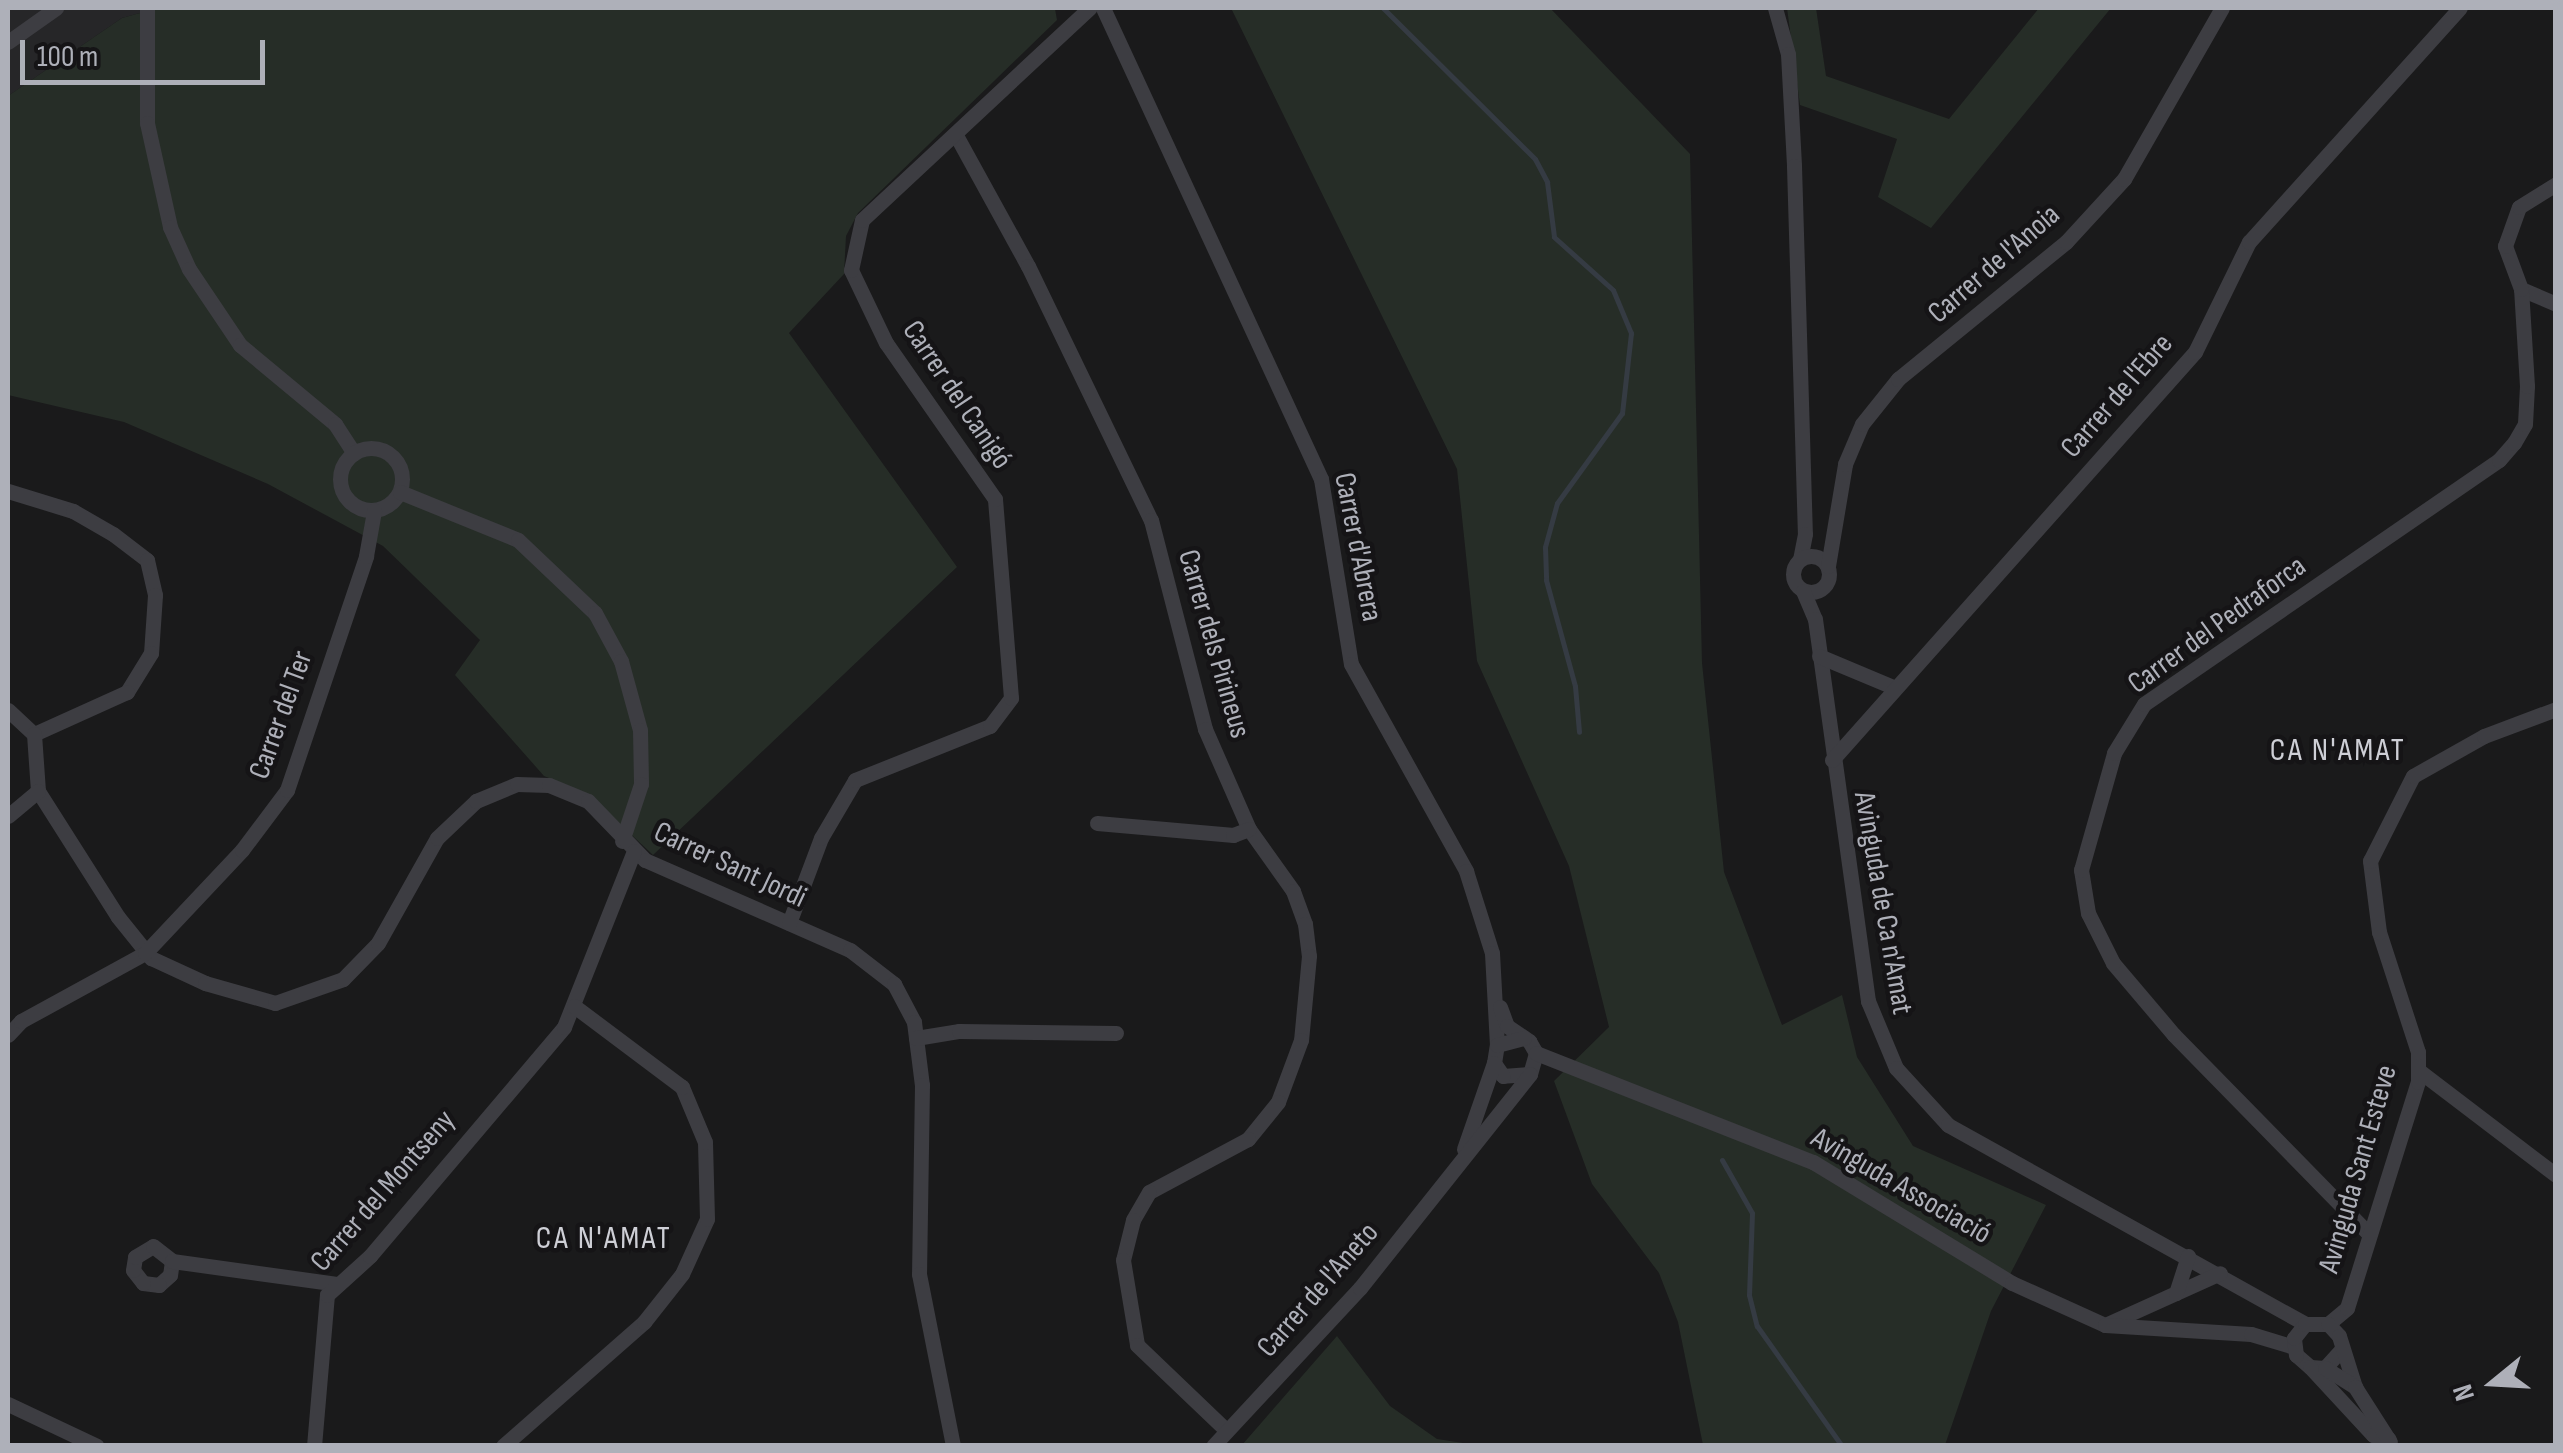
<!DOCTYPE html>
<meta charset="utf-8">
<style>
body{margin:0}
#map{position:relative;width:2563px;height:1453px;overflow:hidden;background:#1a1a1b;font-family:"Sofia Sans Condensed",sans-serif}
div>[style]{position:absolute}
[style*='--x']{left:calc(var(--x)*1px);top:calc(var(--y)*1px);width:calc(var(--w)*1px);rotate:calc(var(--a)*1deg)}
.built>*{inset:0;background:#262628}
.green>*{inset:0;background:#262d27}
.stream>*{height:5px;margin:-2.5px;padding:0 2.5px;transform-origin:2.5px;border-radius:2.5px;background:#353b43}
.minor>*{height:15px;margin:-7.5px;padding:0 7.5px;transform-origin:7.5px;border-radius:7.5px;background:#3d3d42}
.minor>.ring{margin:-7.5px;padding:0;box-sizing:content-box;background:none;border:15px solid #3d3d42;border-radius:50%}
span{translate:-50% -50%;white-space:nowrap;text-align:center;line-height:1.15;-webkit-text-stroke:9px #151416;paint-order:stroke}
.street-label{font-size:30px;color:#aeb0b9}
.neighbourhood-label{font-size:32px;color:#cecfd6;letter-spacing:2.5px}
.frame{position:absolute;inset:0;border:10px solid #aeb0b9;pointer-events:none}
.north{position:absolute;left:2443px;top:1333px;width:100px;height:100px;-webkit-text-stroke:8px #151416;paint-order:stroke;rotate:252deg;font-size:28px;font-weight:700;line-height:40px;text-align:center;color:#aeb0b9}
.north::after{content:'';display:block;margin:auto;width:35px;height:45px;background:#aeb0b9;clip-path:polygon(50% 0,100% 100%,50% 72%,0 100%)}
.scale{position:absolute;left:20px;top:40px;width:245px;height:45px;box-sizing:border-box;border:5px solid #aeb0b9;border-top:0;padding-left:12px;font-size:30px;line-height:35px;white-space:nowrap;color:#aeb0b9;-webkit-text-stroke:8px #151416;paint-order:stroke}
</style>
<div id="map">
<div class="built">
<div style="clip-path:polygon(8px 8px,158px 8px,122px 18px,8px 96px)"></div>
</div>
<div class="green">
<div style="clip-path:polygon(158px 8px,1055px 9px,1057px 20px,858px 213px,846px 236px,844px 274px,789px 333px,957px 567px,653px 855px,588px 794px,544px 776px,455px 675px,480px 640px,383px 546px,268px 484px,124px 422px,8px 395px,8px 96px,122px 18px)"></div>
<div style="clip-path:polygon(1231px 8px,1550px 8px,1690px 154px,1702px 663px,1724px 872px,1782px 1025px,1842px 995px,1857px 1057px,1913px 1146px,2046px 1205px,1991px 1311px,1945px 1445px,1703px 1445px,1678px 1322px,1659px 1273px,1592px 1184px,1554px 1081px,1609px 1027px,1569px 866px,1477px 661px,1457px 469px)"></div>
<div style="clip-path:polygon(1787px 8px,1816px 8px,1826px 76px,1949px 119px,2039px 8px,2111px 8px,1931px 228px,1878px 197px,1897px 139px,1800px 105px)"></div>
<div style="clip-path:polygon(1337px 1336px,1390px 1406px,1437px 1439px,1476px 1445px,1242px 1445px)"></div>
</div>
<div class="stream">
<div style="--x:1383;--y:8;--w:214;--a:44.8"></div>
<div style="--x:1535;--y:159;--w:26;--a:62"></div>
<div style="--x:1547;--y:182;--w:55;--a:82.7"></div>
<div style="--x:1554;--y:237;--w:79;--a:41.9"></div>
<div style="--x:1613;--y:290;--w:47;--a:67.3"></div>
<div style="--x:1631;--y:333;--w:81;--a:96.4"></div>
<div style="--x:1622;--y:413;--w:111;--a:125.8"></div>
<div style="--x:1557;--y:503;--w:46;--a:105.3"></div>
<div style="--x:1545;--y:547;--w:33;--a:88"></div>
<div style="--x:1546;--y:580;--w:110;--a:74.7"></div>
<div style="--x:1575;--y:686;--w:46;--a:85"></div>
<div style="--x:1722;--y:1160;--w:61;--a:60.5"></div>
<div style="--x:1752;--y:1213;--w:82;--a:92.1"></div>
<div style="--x:1749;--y:1295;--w:32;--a:76"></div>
<div style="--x:1757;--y:1326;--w:147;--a:54.7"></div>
</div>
<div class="minor">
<div style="--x:147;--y:8;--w:115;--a:90"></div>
<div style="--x:147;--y:123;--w:107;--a:77.5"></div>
<div style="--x:170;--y:227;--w:46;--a:65.7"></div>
<div style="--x:189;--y:269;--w:92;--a:56.1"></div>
<div style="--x:240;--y:345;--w:124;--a:39.7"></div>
<div style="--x:335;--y:424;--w:35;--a:57"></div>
<div style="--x:1103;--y:8;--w:519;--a:65.16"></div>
<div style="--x:1321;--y:479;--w:187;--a:80.8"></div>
<div style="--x:1351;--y:664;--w:237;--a:60.9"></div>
<div style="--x:1466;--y:871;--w:86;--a:72.4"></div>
<div style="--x:1492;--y:953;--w:92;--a:86.9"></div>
<div style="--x:1775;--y:8;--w:48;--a:74.2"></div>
<div style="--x:1788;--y:54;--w:112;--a:86.9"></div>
<div style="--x:1794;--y:166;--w:368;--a:88.3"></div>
<div style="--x:1805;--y:534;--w:25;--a:101"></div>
<div style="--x:8;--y:42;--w:59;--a:-35.3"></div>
<div style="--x:957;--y:137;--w:147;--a:61.2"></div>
<div style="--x:1028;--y:266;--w:282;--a:64.2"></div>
<div style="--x:1151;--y:520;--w:216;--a:75.5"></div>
<div style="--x:1205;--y:729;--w:109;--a:66.3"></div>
<div style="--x:1249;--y:829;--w:76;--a:54.6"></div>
<div style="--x:1293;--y:891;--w:35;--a:70"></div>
<div style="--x:1305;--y:924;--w:32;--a:83"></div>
<div style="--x:1309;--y:956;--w:84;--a:95.4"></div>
<div style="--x:1301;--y:1040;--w:66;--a:110.4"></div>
<div style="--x:1278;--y:1102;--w:48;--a:129"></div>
<div style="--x:1248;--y:1139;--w:112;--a:151.8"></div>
<div style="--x:1149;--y:1192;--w:32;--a:120"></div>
<div style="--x:1133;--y:1220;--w:41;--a:104"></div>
<div style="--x:1123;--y:1260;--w:86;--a:80.6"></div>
<div style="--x:1137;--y:1345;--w:124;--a:43.7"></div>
<div style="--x:2521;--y:289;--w:38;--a:23"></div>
<div class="ring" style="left:340px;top:448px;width:47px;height:47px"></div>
<div style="--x:8;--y:491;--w:68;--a:17.1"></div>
<div style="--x:73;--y:511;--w:46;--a:29.9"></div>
<div style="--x:113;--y:534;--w:43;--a:37.4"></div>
<div style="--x:147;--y:560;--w:36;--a:77"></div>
<div style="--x:155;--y:595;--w:58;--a:93.9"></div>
<div style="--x:151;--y:653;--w:46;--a:121.6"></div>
<div style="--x:127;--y:692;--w:102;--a:155.7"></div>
<div style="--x:400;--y:492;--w:127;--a:22.1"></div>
<div style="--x:518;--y:540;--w:106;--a:43.5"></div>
<div style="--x:595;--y:613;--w:55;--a:61.6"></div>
<div style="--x:621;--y:661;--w:72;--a:74.6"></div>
<div style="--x:640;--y:730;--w:54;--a:88.9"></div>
<div style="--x:641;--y:784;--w:60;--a:108.4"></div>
<div class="ring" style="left:1793px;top:556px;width:21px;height:21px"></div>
<div style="--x:1828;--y:566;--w:103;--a:-80.5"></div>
<div style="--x:1845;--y:464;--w:43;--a:-67"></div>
<div style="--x:1862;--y:424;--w:58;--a:-51.3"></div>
<div style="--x:1898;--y:379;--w:217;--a:-39.2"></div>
<div style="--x:2066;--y:242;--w:86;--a:-47.4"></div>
<div style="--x:2124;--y:179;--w:197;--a:-60.2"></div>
<div style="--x:1803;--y:591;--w:30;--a:67"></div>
<div style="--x:1815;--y:619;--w:386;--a:82.1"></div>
<div style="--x:1868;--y:1001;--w:73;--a:67.3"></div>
<div style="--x:1896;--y:1068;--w:77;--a:47.6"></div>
<div style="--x:1948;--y:1125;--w:409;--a:29.1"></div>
<div style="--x:1819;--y:656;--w:80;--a:22.7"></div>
<div style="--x:8;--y:710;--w:35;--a:43"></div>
<div style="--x:34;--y:734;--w:57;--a:86"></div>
<div style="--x:38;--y:791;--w:149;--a:57.6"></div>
<div style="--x:118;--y:917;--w:53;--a:51.2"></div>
<div style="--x:151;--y:958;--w:60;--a:24.8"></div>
<div style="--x:205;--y:983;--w:73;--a:15.9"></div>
<div style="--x:275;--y:1003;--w:72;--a:-19.4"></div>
<div style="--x:343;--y:979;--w:50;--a:-45.8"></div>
<div style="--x:378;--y:943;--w:120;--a:-60.7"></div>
<div style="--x:437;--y:838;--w:54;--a:-43.5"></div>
<div style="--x:476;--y:801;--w:44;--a:-22.5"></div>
<div style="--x:517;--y:784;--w:32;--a:2"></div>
<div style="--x:549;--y:785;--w:42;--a:22.3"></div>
<div style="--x:588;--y:801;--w:82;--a:46"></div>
<div style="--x:645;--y:860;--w:224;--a:23.7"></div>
<div style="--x:850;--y:950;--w:56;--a:37.7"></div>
<div style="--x:894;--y:984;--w:43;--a:62.2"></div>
<div style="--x:914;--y:1022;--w:64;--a:82.8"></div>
<div style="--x:922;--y:1085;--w:189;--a:90.9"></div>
<div style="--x:919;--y:1274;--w:175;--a:78.8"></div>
<div style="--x:1832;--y:760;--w:546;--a:-48.34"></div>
<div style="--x:2195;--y:352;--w:123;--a:-63.9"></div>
<div style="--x:2249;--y:242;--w:315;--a:-48"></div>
<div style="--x:8;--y:816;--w:39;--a:-40"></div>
<div style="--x:1097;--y:823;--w:137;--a:5"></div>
<div style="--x:1233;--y:835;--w:17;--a:-21"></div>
<div style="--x:789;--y:923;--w:91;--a:-69.4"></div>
<div style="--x:821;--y:838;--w:67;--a:-59.6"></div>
<div style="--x:855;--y:780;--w:145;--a:-21.8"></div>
<div style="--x:990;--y:726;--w:35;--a:-53"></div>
<div style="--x:1011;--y:698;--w:200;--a:-94.6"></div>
<div style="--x:995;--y:499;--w:190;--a:-124.9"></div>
<div style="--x:886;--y:343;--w:81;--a:-115.6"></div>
<div style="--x:851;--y:270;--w:51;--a:-77.6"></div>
<div style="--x:862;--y:220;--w:311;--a:-43"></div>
<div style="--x:1500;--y:1007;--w:20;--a:70"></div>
<div style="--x:1507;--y:1026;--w:27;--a:34"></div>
<div style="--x:1529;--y:1041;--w:14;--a:60"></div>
<div style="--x:1536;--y:1053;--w:22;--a:106"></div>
<div style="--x:1530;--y:1074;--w:27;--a:176"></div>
<div style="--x:1503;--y:1076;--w:16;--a:-125"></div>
<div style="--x:1494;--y:1063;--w:18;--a:-81"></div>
<div style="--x:1497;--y:1045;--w:28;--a:-15"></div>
<div style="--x:8;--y:1035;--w:19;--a:-47"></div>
<div style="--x:21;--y:1021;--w:141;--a:-28.7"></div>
<div style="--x:145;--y:953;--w:141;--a:-46.7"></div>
<div style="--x:242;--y:850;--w:75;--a:-53.1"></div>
<div style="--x:287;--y:790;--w:247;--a:-71.3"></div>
<div style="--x:366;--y:556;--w:46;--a:-79.9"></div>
<div style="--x:916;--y:1038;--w:44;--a:-9.2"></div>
<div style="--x:959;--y:1031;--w:157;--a:0.7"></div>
<div style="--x:1536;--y:1053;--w:298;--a:21.5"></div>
<div style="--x:1813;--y:1162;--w:233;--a:31.3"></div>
<div style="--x:2012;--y:1283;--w:102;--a:24.3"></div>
<div style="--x:2105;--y:1325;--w:126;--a:-24.3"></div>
<div style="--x:2418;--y:1070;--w:173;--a:37.3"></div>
<div style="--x:1464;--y:1149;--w:91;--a:-70.8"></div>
<div style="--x:2369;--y:1234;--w:279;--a:-134.4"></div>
<div style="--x:2174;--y:1035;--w:94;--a:-130.3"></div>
<div style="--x:2113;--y:963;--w:56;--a:-116.6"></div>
<div style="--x:2088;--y:913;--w:44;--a:-99.2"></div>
<div style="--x:2081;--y:870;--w:122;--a:-74.2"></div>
<div style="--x:2114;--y:753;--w:57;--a:-58.5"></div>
<div style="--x:2144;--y:704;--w:431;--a:-34.5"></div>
<div style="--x:2499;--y:460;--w:23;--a:-49"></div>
<div style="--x:2514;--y:443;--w:22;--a:-60"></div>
<div style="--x:2525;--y:424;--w:38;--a:-87"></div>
<div style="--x:2527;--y:386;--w:97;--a:-93.5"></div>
<div style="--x:2521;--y:289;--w:46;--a:-110.4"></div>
<div style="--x:2505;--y:246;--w:41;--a:-70.3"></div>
<div style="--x:2519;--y:207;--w:44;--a:-31.9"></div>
<div style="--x:172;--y:1261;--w:14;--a:98"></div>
<div style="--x:170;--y:1275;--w:15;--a:138"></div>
<div style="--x:159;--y:1285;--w:16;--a:-173"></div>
<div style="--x:143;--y:1283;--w:16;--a:-128"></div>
<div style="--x:133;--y:1270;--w:13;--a:-81"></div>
<div style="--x:135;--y:1257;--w:21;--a:-31"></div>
<div style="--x:153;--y:1246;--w:24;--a:38"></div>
<div style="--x:172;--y:1261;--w:168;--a:7.9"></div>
<div style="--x:2176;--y:1293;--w:39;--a:-72"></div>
<div style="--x:2328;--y:1324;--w:25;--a:-40"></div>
<div style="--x:2347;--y:1308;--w:237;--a:-72.6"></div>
<div style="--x:2418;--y:1082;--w:30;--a:-90"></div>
<div style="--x:2418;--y:1052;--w:126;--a:-108"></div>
<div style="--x:2379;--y:932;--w:72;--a:-97.2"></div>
<div style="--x:2370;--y:861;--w:95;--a:-63.2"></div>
<div style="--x:2413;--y:776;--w:81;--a:-29.4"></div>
<div style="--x:2484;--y:736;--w:77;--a:-20.6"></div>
<div style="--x:2105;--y:1325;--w:146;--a:3.5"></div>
<div style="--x:2251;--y:1334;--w:45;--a:16.8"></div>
<div style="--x:2341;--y:1350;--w:24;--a:132"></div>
<div style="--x:2325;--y:1368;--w:15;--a:-176"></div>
<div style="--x:2310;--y:1367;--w:18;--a:-139"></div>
<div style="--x:2296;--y:1355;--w:17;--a:-97"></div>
<div style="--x:2294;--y:1338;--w:18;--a:-52"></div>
<div style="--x:2305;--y:1324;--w:23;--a:0"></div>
<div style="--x:2328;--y:1324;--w:16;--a:47"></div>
<div style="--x:2339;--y:1336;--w:53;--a:72.6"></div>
<div style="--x:2310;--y:1367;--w:93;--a:47.2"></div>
<div style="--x:2373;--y:1435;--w:16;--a:14"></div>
<div style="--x:2325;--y:1368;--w:36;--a:32"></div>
<div style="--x:2355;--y:1387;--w:65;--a:57.5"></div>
<div style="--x:8;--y:1404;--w:98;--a:25.3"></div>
<div style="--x:314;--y:1446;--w:152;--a:-85.1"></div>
<div style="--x:327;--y:1295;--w:58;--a:-42.2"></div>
<div style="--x:370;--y:1256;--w:300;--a:-49.7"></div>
<div style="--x:564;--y:1027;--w:189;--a:-68.3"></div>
<div style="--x:503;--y:1446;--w:188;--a:-41.3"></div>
<div style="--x:644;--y:1322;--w:61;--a:-51.6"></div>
<div style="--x:682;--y:1274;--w:60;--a:-65.6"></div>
<div style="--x:707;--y:1219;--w:77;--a:-91.5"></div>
<div style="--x:705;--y:1142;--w:60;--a:-112.7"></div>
<div style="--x:682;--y:1087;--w:135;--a:-143.1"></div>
<div style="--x:1213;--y:1446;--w:216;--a:-47.1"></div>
<div style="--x:1360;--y:1288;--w:273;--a:-51.5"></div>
</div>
<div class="street-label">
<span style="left:1994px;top:264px;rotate:-41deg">Carrer de l'Anoia</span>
<span style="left:957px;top:395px;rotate:56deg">Carrer del Canigó</span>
<span style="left:2117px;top:396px;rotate:-49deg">Carrer de l'Ebre</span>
<span style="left:1358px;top:547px;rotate:79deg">Carrer d'Abrera</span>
<span style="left:2217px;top:625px;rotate:-36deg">Carrer del Pedraforca</span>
<span style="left:1214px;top:644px;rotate:74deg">Carrer dels Pirineus</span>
<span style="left:281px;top:715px;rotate:-70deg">Carrer del Ter</span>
<span style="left:730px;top:865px;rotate:25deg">Carrer Sant Jordi</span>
<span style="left:1883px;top:903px;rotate:80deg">Avinguda de Ca n'Amat</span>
<span style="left:2358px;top:1169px;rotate:-74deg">Avinguda Sant Esteve</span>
<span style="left:1901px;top:1186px;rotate:30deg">Avinguda Associació</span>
<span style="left:383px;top:1191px;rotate:-49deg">Carrer del Montseny</span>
<span style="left:1318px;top:1290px;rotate:-49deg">Carrer de l'Aneto</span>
</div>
<div class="neighbourhood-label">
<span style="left:2338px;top:751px">CA N'AMAT</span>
<span style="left:604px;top:1239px">CA N'AMAT</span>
</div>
<div class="frame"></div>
<div class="north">N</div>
<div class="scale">100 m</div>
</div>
